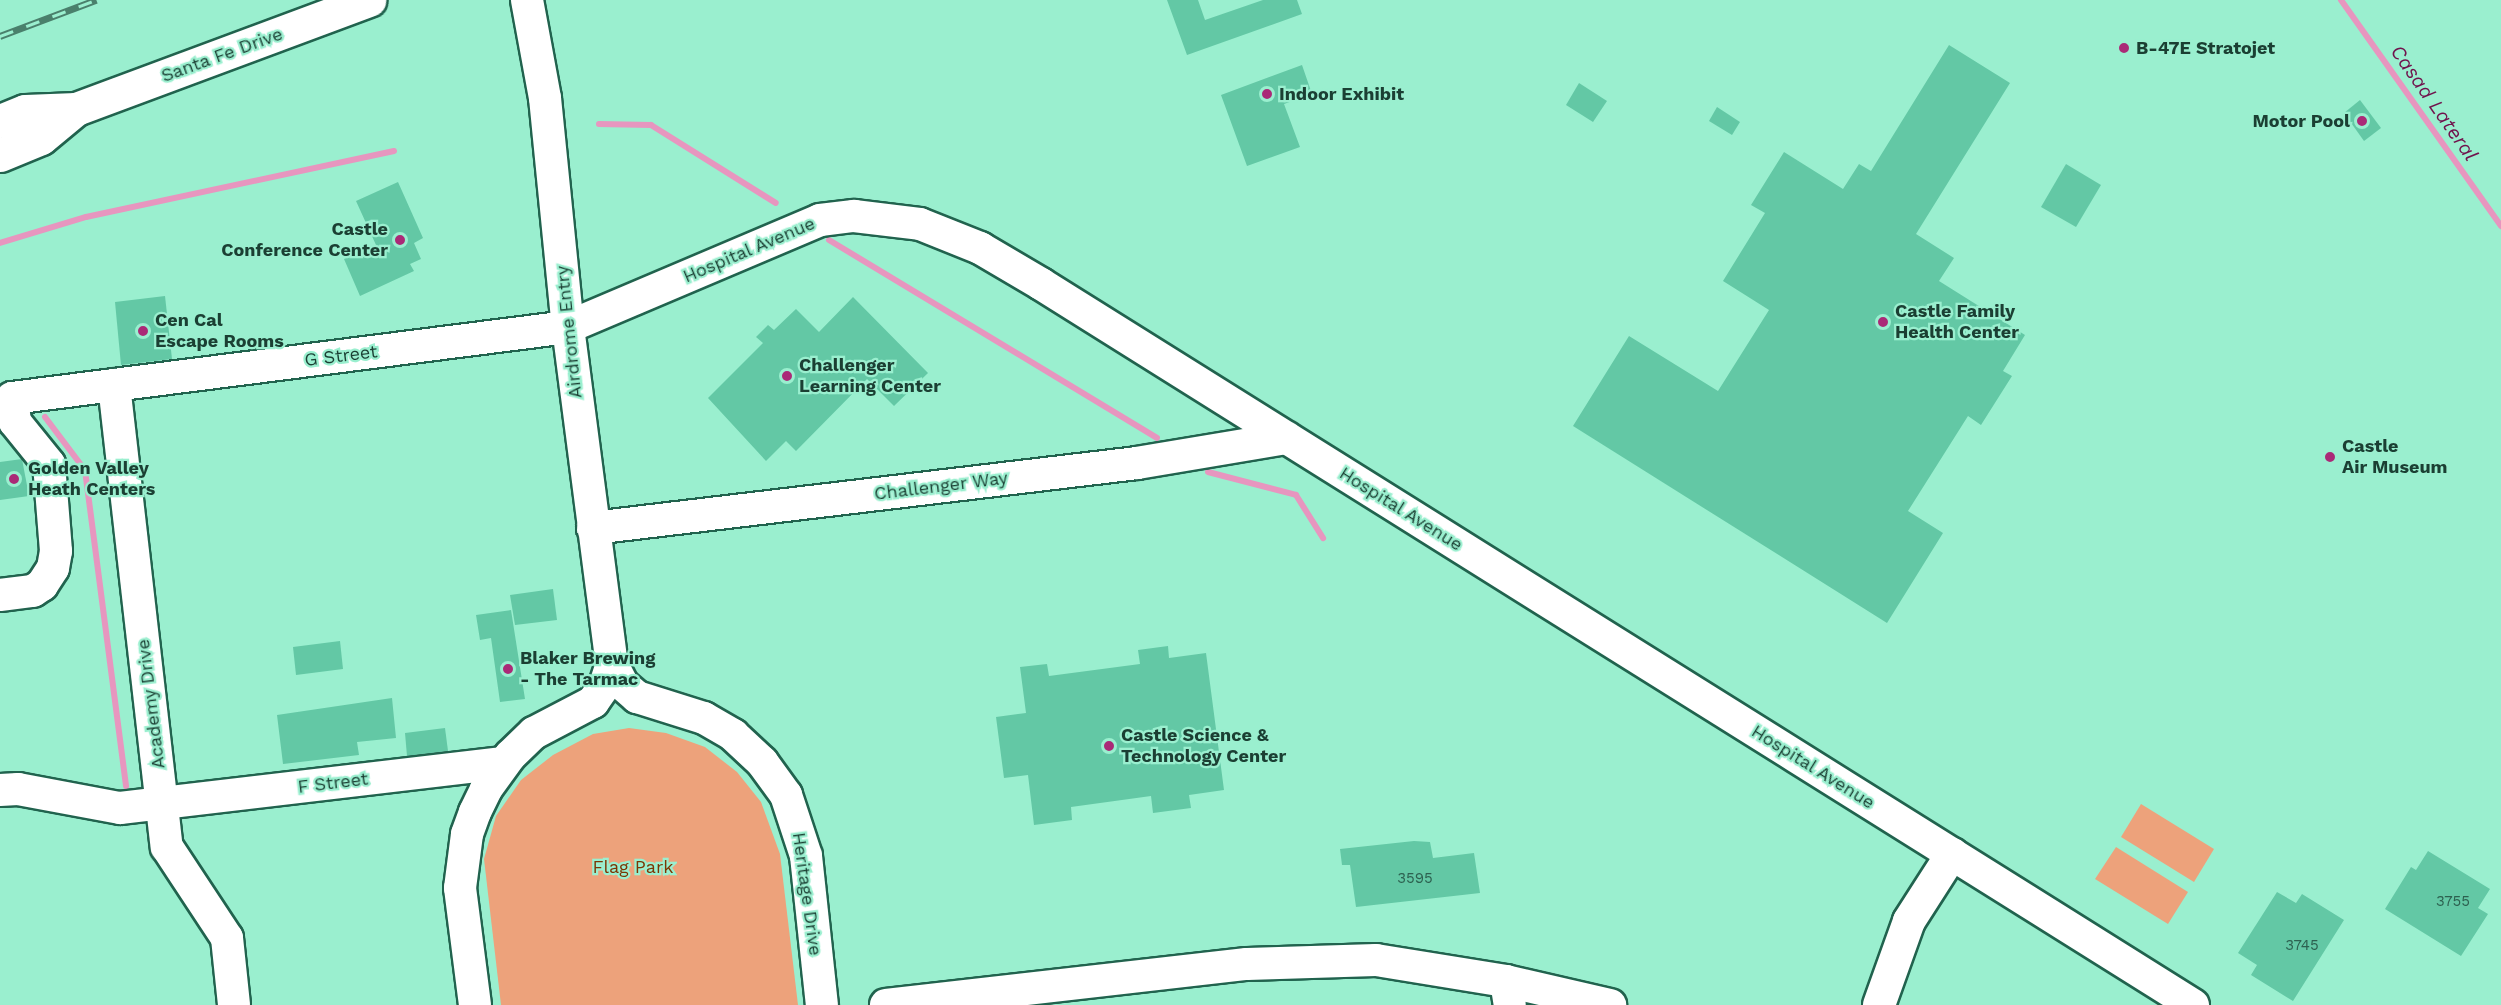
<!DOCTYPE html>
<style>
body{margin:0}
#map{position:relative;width:2501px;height:1005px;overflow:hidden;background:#9aefcf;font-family:"Work Sans",sans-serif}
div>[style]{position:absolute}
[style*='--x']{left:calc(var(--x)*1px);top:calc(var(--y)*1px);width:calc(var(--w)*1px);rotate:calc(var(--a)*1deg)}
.green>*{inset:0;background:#eda27b}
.stream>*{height:6px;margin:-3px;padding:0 3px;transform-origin:3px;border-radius:3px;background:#e796bf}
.building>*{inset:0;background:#63c8a5}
.roads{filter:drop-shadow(2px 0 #21634e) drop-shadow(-2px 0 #21634e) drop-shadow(0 2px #21634e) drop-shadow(0 -2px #21634e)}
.minor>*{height:32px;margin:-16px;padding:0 16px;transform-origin:16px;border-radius:16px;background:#fff}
.major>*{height:33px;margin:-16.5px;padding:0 16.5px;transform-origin:16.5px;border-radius:16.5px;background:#fff}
.rail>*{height:7px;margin-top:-3.5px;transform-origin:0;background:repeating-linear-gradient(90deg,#9aefcf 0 14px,#4a806c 0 28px);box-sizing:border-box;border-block:2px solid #4a806c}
.dots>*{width:16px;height:16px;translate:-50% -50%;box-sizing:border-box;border:3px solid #9aefcf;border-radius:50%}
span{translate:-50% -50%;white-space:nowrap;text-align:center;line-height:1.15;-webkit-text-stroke:4.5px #9aefcf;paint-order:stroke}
.number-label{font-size:15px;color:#2d6150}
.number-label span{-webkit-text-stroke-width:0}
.poi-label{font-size:18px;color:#1b3f33;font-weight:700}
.left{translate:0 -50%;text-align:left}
.right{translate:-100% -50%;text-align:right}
.street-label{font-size:18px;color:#1b3f33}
.park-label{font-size:18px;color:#7b3604}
.water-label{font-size:20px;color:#70124c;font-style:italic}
</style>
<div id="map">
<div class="green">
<div style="clip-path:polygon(629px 728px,666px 733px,705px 747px,737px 772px,761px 802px,780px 854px,798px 1005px,501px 1005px,484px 859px,496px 816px,521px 780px,553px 755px,593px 734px)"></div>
<div style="clip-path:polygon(2141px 804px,2214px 849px,2194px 882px,2121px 837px)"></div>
<div style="clip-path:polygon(2116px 847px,2188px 892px,2168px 924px,2095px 879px)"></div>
</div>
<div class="stream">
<div style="--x:2341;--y:0;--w:277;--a:54.7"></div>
<div style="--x:599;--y:124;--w:52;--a:1.1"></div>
<div style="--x:651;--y:125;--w:147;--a:32"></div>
<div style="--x:829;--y:240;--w:383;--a:31.1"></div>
<div style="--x:0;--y:243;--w:90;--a:-16.8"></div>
<div style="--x:86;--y:217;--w:315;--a:-12.1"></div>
<div style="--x:45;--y:417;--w:66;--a:53"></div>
<div style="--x:85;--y:470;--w:319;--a:82.6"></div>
<div style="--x:1208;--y:472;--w:91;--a:14.6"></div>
<div style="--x:1296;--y:495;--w:51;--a:57.9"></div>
</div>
<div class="building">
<div style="clip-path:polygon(1167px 0,1198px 0,1205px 20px,1263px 0,1297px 0,1302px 14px,1187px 55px)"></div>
<div style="clip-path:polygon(1949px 45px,2010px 83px,1916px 234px,1954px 258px,1939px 281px,2025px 335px,2003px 371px,2012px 376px,1981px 425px,1968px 416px,1908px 511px,1943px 533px,1887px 623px,1573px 426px,1629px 336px,1718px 391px,1769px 310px,1723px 281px,1765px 213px,1751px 205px,1784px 152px,1843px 189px,1859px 164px,1871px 171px)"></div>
<div style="clip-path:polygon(1302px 65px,1312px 94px,1284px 104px,1300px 147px,1247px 166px,1221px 95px)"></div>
<div style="clip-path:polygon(1579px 83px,1607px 101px,1593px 122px,1566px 105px)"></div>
<div style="clip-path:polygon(2360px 100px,2381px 128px,2364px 141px,2344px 113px)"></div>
<div style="clip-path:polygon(1717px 107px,1740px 122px,1732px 135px,1709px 121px)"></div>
<div style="clip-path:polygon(2066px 164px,2101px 185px,2076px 227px,2041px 207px)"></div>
<div style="clip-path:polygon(398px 182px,423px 238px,414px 243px,421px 259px,410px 264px,414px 271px,360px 296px,344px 259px,376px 245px,356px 201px)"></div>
<div style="clip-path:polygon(165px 296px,172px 359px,121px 365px,115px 302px)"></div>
<div style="clip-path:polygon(853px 297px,928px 373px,894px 406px,867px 379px,796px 451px,786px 441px,766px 461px,708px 398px,763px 343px,756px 337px,768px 325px,774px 330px,796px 309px,819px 332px)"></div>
<div style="clip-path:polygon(22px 459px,29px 496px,0 500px,0 462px)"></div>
<div style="clip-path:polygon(553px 589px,557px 620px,515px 625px,510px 595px)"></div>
<div style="clip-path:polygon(511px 610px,525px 699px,500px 702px,491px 638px,480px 640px,476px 615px)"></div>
<div style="clip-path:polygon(340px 641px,343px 669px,296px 675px,293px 647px)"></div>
<div style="clip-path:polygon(1168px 646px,1169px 658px,1206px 653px,1224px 790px,1189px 795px,1191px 808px,1153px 813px,1151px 796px,1071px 807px,1072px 820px,1034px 825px,1028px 775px,1004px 778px,996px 717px,1026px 713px,1020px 667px,1047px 664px,1049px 676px,1140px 664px,1138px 650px)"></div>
<div style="clip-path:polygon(392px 698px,396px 738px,357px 742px,359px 755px,283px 764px,277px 715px)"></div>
<div style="clip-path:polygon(445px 728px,448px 751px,407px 756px,405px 733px)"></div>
<div style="clip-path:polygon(1414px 841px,1430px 842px,1433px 858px,1474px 853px,1480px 893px,1356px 907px,1350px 865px,1342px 865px,1340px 849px)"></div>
<div style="clip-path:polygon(2428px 851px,2490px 889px,2478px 908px,2488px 914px,2461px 956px,2385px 909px,2411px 867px,2416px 870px)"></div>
<div style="clip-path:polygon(2277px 892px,2296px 903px,2302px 894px,2344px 920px,2293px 1001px,2251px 975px,2257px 965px,2238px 953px)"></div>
</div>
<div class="roads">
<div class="minor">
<div style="--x:527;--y:0;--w:100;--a:79.6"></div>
<div style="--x:545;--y:98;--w:230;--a:84.3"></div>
<div style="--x:568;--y:327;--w:340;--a:82.6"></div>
<div style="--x:612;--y:664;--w:22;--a:63"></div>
<div style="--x:622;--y:684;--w:20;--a:41"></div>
<div style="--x:637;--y:697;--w:70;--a:17.4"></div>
<div style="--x:704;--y:718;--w:34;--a:30"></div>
<div style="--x:733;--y:735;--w:40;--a:43"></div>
<div style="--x:762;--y:762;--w:41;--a:54"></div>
<div style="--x:786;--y:795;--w:64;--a:71.8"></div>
<div style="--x:806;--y:856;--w:150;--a:83.9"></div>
<div style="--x:114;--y:385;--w:465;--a:83.5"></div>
<div style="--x:167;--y:847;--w:109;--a:56.6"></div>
<div style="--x:227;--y:938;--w:67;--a:84"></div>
<div style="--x:593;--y:528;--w:548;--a:-6.81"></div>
<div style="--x:1137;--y:463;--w:152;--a:-9.5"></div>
<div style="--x:0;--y:595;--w:33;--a:-7"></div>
<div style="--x:33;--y:591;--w:11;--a:-34"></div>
<div style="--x:42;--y:585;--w:20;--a:-57"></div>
<div style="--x:53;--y:568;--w:17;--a:-80"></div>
<div style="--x:56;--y:551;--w:87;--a:-94.6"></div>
<div style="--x:49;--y:464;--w:54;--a:-129"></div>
<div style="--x:15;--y:422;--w:24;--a:-97"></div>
<div style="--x:12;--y:398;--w:561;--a:-7.28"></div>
<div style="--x:568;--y:327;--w:274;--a:-23"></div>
<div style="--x:820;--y:220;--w:34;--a:-7"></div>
<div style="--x:854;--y:216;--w:66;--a:6.9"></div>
<div style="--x:920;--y:224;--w:65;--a:21.8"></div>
<div style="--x:980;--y:248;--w:71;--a:30.5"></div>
<div style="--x:1041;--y:284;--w:1359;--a:32.04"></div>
<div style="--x:0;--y:790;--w:18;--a:-3"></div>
<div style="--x:18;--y:789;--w:104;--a:10.6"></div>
<div style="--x:120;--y:808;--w:387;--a:-6.7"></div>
<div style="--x:1506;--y:981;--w:107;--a:13"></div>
<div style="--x:475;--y:1005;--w:118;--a:-97.3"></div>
<div style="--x:460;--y:888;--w:54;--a:-82.6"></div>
<div style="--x:467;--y:834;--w:23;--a:-70"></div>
<div style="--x:475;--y:812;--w:25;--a:-64"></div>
<div style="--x:486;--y:789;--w:41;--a:-54"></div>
<div style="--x:510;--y:756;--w:33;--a:-44"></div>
<div style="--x:534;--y:733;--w:67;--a:-27.7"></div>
<div style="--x:593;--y:702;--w:21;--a:-55"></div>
<div style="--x:605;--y:685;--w:22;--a:-72"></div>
<div style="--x:886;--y:1005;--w:363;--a:-6.5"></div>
<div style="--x:1247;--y:964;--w:129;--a:-1.8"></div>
<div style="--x:1376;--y:960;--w:132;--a:9.2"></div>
<div style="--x:1506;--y:981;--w:24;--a:81"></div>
<div style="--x:1879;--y:1005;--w:89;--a:-70.3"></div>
<div style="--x:1909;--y:921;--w:80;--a:-57.3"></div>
</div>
<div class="major">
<div style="--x:0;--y:121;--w:27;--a:-22"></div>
<div style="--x:25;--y:111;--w:51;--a:-2.2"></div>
<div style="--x:76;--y:109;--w:313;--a:-20.4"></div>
<div style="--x:0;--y:155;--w:44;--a:-22.5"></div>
<div style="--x:41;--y:138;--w:45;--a:-39.6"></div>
</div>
</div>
<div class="rail">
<div style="--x:0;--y:36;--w:103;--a:-20.6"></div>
</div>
<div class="dots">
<div style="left:2124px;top:48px;background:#aa2a77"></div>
<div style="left:1267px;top:94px;background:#aa2a77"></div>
<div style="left:2362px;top:121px;background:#aa2a77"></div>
<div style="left:400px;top:240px;background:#aa2a77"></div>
<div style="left:1883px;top:322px;background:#aa2a77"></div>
<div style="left:143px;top:331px;background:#aa2a77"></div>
<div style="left:787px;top:376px;background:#aa2a77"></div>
<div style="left:2330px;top:457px;background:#aa2a77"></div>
<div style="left:14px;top:479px;background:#aa2a77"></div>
<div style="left:508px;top:669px;background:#aa2a77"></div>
<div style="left:1109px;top:746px;background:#aa2a77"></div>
</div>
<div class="number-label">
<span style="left:1415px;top:879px">3595</span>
<span style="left:2453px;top:902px">3755</span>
<span style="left:2302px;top:946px">3745</span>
</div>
<div class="poi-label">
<span class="left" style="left:2136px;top:48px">B-47E Stratojet</span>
<span class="left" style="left:1279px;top:94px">Indoor Exhibit</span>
<span class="right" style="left:2350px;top:121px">Motor Pool</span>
<span class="right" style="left:388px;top:240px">Castle<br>Conference Center</span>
<span class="left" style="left:1895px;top:322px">Castle Family<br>Health Center</span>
<span class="left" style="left:155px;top:331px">Cen Cal<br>Escape Rooms</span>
<span class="left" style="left:799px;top:376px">Challenger<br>Learning Center</span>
<span class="left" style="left:2342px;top:457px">Castle<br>Air Museum</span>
<span class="left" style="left:28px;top:479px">Golden Valley<br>Heath Centers</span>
<span class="left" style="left:520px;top:669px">Blaker Brewing<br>- The Tarmac</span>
<span class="left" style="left:1121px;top:746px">Castle Science &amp;<br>Technology Center</span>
</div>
<div class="street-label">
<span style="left:222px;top:55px;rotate:-20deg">Santa Fe Drive</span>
<span style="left:749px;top:250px;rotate:-23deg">Hospital Avenue</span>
<span style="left:569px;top:332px;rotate:-96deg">Airdrome Entry</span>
<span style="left:341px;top:356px;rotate:-7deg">G Street</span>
<span style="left:941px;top:486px;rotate:-7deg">Challenger Way</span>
<span style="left:1401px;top:509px;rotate:32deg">Hospital Avenue</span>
<span style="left:151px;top:704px;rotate:-97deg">Academy Drive</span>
<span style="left:1813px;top:767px;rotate:32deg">Hospital Avenue</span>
<span style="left:333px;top:783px;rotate:-7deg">F Street</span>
<span style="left:807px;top:894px;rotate:82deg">Heritage Drive</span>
</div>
<div class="park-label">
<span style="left:633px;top:867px">Flag Park</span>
</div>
<div class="water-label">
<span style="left:2434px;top:103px;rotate:55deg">Casad Lateral</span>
</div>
</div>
